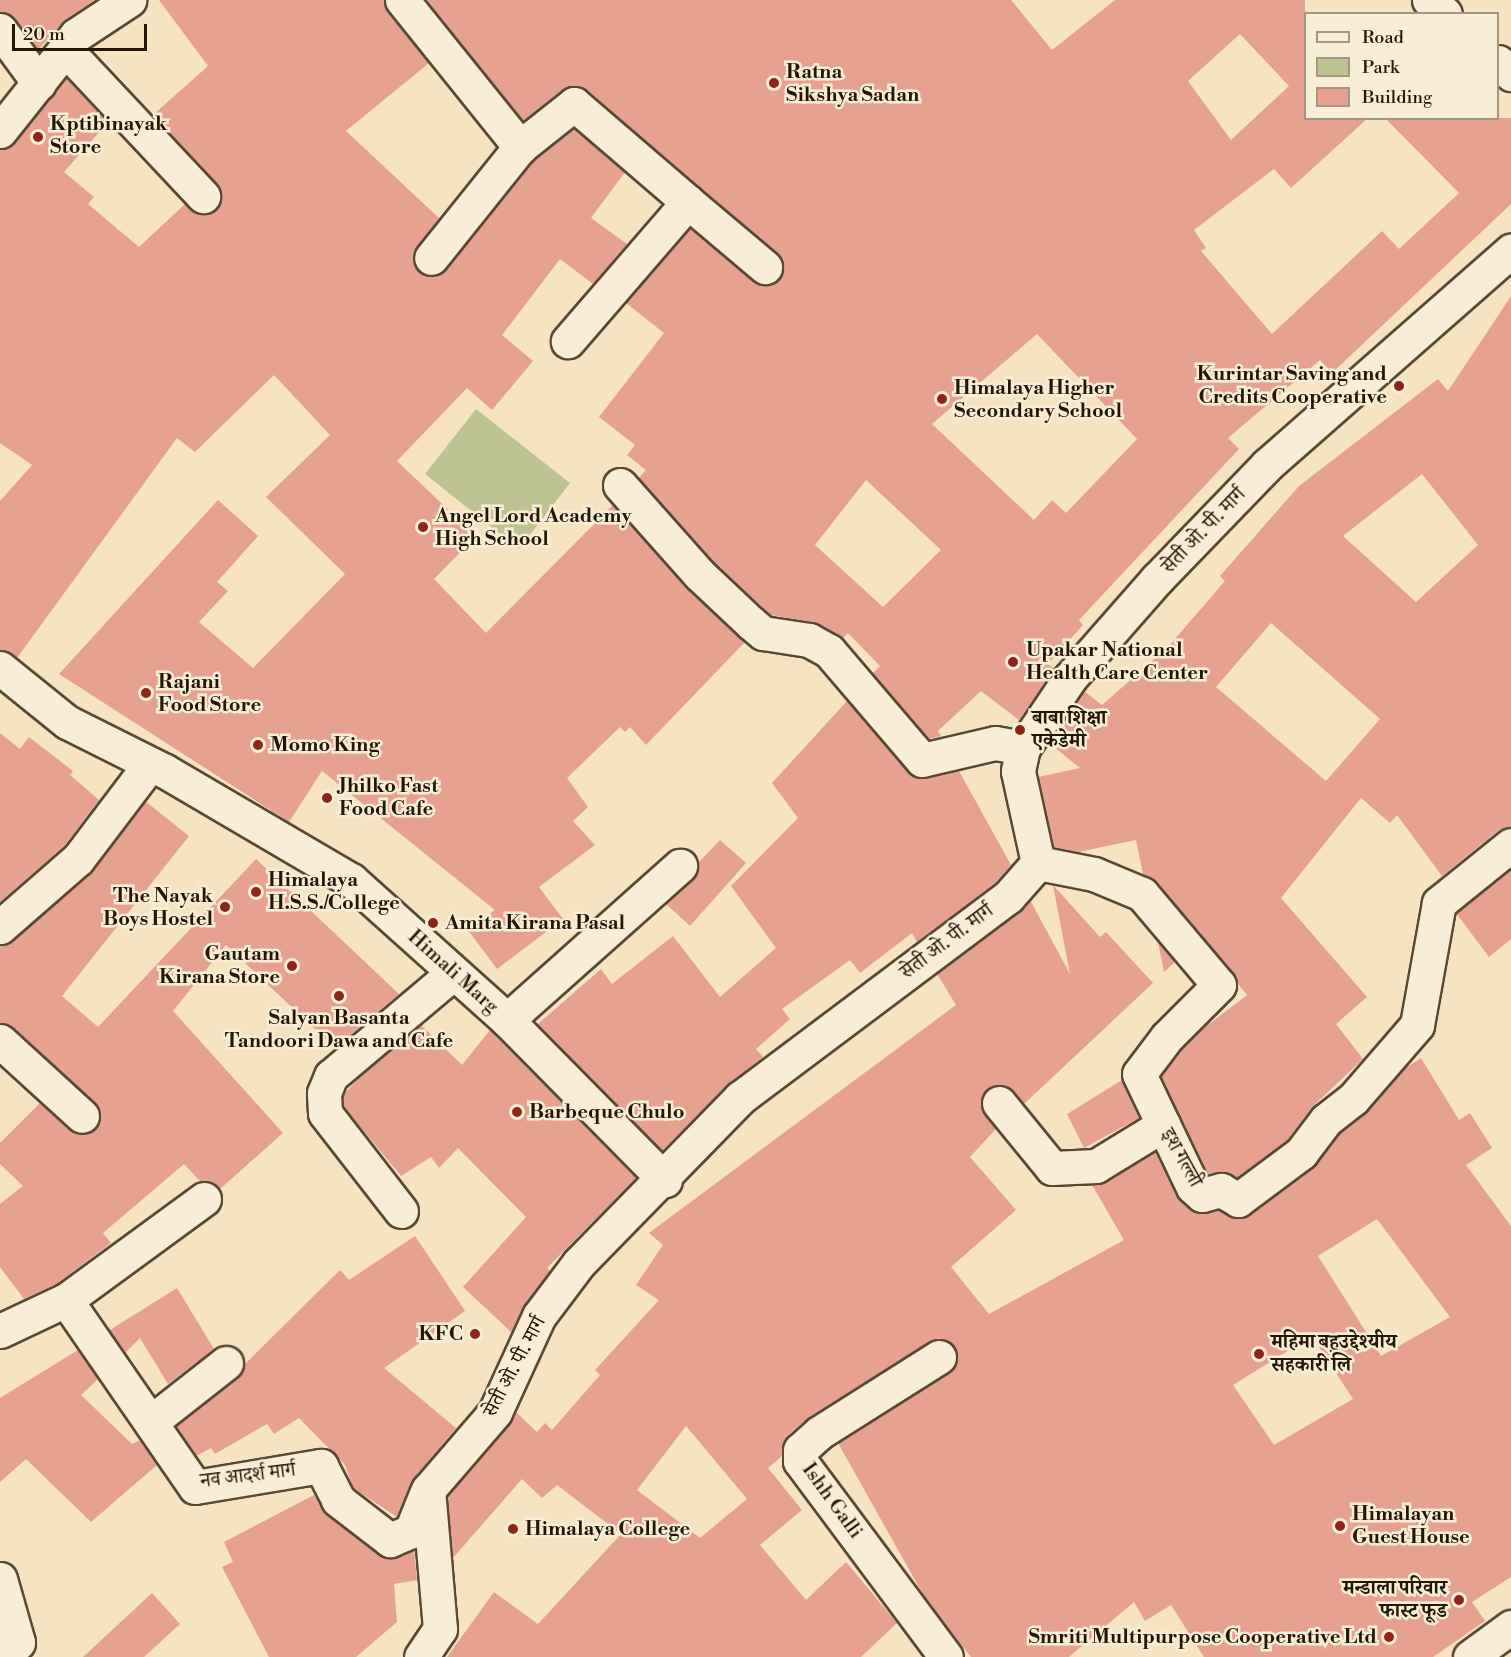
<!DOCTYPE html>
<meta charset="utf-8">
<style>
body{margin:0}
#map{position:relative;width:1511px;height:1657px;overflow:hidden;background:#f5e3c1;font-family:"Libre Bodoni","Noto Serif Devanagari",serif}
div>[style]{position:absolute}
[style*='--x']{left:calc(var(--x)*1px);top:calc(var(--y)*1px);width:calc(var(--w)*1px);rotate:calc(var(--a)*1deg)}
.green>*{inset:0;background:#bdc392}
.building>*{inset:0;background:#e7a191}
.roads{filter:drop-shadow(2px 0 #584935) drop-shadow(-2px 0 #584935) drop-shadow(0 2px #584935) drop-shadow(0 -2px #584935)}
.minor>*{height:33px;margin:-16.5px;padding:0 16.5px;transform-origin:16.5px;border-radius:16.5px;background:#f8edd7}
.dots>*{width:16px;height:16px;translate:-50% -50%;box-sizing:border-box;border:3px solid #f8edd7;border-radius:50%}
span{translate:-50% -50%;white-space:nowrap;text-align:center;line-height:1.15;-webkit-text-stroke:5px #f8edd7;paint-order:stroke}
.poi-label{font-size:20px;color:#241606;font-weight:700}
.left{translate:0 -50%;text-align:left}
.right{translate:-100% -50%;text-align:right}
.street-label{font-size:20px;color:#241606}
.legend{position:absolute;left:1304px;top:12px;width:195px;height:108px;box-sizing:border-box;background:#f8edd7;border:2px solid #a39783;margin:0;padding:8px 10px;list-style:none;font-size:18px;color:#241606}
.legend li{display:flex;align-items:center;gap:12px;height:30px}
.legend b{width:30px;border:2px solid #a39783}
.scale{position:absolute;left:12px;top:24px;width:135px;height:27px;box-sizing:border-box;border:3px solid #241606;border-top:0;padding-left:8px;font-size:18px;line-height:21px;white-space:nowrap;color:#241606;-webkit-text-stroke:4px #f8edd7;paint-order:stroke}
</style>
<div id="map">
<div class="green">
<div style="clip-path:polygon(476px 409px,570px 483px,519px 549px,425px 474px)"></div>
</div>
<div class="building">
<div style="clip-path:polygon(0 0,95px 0,65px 20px,38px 50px,15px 18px,0 12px)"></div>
<div style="clip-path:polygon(159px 0,384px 0,387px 12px,429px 63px,346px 131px,439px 218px,413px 255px,414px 265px,428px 276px,446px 270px,533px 160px,574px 128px,625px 172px,591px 218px,627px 244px,593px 284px,560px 259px,502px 335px,533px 361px,492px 410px,467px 388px,397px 461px,476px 536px,434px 579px,486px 633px,613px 505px,686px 587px,745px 642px,646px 745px,630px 727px,625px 732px,620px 727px,567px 778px,588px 807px,573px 821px,595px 845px,539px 887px,563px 919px,497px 969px,468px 930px,495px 910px,322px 771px,289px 822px,59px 674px,218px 500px,258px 536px,217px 582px,228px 591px,199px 622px,253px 668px,345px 574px,266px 497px,330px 435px,274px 375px,195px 452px,177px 438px,17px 658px,0 650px,0 501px,32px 465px,0 443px,0 149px,15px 143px,66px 78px,108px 122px,64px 172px,94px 197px,88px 204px,139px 247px,185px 204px,198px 214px,216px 209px,221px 201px,217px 184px,153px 115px,208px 66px)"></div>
<div style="clip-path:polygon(evenodd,426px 0,1011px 0,1052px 50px,1115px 0,1305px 0,1305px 118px,1368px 118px,1291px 188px,1274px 169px,1194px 230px,1206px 248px,1201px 251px,1272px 334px,1382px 231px,1399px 249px,1459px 193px,1385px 118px,1511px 118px,1511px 204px,1332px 373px,1320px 360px,1228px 438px,1239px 449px,1079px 620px,1083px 625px,1048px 664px,1054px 669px,1019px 720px,981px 691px,938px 731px,941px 736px,929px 739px,873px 673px,880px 666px,848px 633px,843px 638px,812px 622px,771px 615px,713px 562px,639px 478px,646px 470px,627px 455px,635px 445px,599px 417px,664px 333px,626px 303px,690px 228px,761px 285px,779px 279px,782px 260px,586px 89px,563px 89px,523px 121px,426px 0,1240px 34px,1289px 86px,1231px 140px,1188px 81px,1240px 34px,426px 0,1037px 334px,1137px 439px,1066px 513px,1052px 500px,1034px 520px,932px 424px,1037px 334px,426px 0,866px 480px,941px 550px,883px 607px,815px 545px,866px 480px)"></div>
<div style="clip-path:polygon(evenodd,1511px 296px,1511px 827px,1499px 830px,1442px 876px,1397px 815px,1390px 823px,1361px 798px,1281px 898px,1367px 997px,1336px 1024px,1363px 1059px,1311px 1108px,1288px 1140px,1237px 1178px,1223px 1171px,1208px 1174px,1161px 1076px,1195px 1035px,1247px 995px,1156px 882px,1143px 874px,1136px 840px,1078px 852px,1054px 847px,1038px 777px,1080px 768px,1049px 743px,1084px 691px,1102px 705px,1167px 648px,1225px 581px,1220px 576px,1299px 486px,1438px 379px,1448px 391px,1511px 296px,1422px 474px,1478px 545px,1416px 602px,1343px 536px,1422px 474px,1511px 296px,1271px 623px,1380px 719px,1326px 781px,1216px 687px,1271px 623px)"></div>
<div style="clip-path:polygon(847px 701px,916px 778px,959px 771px,1011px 865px,995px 883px,917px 942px,912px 933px,860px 973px,850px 960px,782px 1009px,790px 1019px,756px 1049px,763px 1057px,727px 1085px,662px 1151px,538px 1024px,601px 969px,612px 984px,673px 936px,720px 997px,776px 948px,731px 886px,798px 818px,772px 783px)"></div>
<div style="clip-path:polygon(0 733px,20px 749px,29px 737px,73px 771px,70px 775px,99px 800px,64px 846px,0 902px)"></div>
<div style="clip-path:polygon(145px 801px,189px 836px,62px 996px,98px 1027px,256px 859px,399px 994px,335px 1048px,226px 945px,173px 1011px,283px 1133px,220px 1189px,211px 1182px,200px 1181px,184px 1164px,103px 1233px,111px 1243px,56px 1284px,24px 1299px,0 1267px,0 1204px,23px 1186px,0 1164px,0 1143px,40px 1103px,79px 1134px,95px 1129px,100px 1111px,13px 1027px,0 1023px,0 945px,12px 941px,90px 873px)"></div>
<div style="clip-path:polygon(720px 840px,746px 863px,690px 926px,666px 904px,693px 880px,698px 863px)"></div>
<div style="clip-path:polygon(1511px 869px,1511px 939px,1489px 957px,1456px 913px)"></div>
<div style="clip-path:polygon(evenodd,1053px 885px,1100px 937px,1106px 932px,1153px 983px,1024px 1104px,1005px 1085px,988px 1088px,982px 1096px,981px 1107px,996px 1129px,970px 1157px,1016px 1210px,951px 1267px,989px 1314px,1124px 1240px,1092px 1185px,1106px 1182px,1155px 1152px,1176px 1195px,1190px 1209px,1198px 1213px,1218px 1210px,1238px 1219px,1249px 1215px,1312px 1168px,1339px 1133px,1367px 1111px,1404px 1069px,1421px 1058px,1459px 1120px,1470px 1113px,1492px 1148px,1466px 1165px,1511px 1226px,1511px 1577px,1472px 1602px,1485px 1621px,1433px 1657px,1204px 1657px,1171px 1605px,1145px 1621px,1134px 1602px,1069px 1657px,971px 1657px,925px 1598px,838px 1443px,949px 1372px,958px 1356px,954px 1347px,939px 1338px,807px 1419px,787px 1436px,781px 1457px,768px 1468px,802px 1510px,760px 1545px,806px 1600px,846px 1562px,897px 1623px,861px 1657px,447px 1657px,494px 1592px,538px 1624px,621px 1534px,557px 1485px,542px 1498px,522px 1479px,453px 1558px,447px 1496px,516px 1412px,537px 1432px,545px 1423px,552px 1430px,600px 1375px,595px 1370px,659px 1300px,636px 1285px,663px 1245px,649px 1233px,956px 1005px,937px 974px,1030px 900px,1070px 974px,1053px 885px,1377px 1219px,1450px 1317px,1381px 1356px,1318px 1256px,1377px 1219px,1053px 885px,1312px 1336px,1353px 1399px,1274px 1445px,1233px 1385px,1312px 1336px,1053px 885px,686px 1426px,747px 1499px,700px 1538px,637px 1490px,686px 1426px)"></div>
<div style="clip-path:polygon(1158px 942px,1175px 962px,1164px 972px)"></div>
<div style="clip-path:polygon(421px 1025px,462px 1065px,490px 1030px,636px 1178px,547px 1268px,550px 1271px,511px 1332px,463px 1287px,526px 1217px,458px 1148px,439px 1168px,431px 1157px,401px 1176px,343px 1106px,343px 1095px,363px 1074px)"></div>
<div style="clip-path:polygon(1122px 1080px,1139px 1118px,1084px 1148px,1067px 1114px)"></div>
<div style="clip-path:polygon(415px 1236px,465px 1311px,384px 1368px,456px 1428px,414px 1478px,397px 1517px,353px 1488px,345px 1465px,299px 1418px,274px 1434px,267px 1424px,215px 1454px,211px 1448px,196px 1456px,176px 1426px,238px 1378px,244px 1365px,340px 1270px,349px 1280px)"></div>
<div style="clip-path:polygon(177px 1288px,214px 1349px,168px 1384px,140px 1338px,125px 1353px,110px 1330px)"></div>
<div style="clip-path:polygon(78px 1350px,98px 1379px,81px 1395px,132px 1444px,140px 1440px,157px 1465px,91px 1522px,26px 1459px,0 1482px,0 1398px)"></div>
<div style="clip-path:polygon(314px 1495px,327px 1515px,379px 1555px,397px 1557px,414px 1550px,417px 1580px,394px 1584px,397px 1622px,356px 1657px,269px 1657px,222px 1567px,233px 1562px,224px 1542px)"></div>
<div style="clip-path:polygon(152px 1593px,180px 1624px,144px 1657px,83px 1657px)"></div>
</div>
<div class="roads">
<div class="minor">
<div style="--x:402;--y:0;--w:189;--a:51.2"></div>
<div style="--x:520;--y:147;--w:142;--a:128.7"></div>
<div style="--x:1429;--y:0;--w:21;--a:41"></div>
<div style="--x:0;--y:30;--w:66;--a:53.7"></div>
<div style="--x:65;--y:49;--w:202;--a:46.8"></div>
<div style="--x:1498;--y:62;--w:18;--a:43"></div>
<div style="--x:0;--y:131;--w:122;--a:-51.6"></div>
<div style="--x:76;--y:35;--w:64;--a:-33.4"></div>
<div style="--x:520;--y:147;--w:69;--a:-38.5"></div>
<div style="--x:574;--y:104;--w:150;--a:40.7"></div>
<div style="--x:688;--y:202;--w:184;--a:130.8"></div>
<div style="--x:688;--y:202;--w:101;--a:40.2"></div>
<div style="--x:620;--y:485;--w:120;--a:48.4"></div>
<div style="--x:700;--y:575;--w:70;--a:43.3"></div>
<div style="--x:751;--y:623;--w:16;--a:40"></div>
<div style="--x:763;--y:633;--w:47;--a:8.7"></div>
<div style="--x:809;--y:640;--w:23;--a:29"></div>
<div style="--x:829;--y:651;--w:143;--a:49.5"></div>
<div style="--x:922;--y:760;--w:75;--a:-13.1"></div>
<div style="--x:995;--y:743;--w:28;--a:10"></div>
<div style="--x:0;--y:668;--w:86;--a:38.9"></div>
<div style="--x:67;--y:722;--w:110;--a:26.6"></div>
<div style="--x:165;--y:771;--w:216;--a:30.4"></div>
<div style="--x:351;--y:880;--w:210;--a:41.9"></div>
<div style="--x:507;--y:1020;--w:225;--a:45.4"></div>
<div style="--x:1038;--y:863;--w:57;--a:11.1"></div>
<div style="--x:1094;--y:874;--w:52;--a:22.6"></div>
<div style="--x:1142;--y:894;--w:119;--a:49.8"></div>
<div style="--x:1219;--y:985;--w:74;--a:135"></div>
<div style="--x:1167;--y:1037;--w:46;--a:127.1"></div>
<div style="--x:1139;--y:1074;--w:125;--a:64.5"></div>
<div style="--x:1193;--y:1187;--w:12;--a:42"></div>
<div style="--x:1202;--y:1195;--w:20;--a:-15"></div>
<div style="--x:1221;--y:1190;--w:20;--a:30"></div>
<div style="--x:1238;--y:1200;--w:79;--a:-36.7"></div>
<div style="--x:1301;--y:1153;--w:41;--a:-52.9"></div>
<div style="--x:1326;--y:1120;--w:34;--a:-38"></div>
<div style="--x:1353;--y:1099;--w:98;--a:-49.1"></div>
<div style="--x:1417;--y:1025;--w:124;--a:-79.8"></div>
<div style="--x:1439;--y:903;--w:92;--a:-38.9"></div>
<div style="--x:0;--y:927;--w:103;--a:-41.1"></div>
<div style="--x:78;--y:859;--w:119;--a:-52.8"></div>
<div style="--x:507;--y:1020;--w:232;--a:-41.7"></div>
<div style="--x:0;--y:1041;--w:111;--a:42.4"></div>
<div style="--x:999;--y:1103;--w:84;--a:50.8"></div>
<div style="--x:1052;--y:1168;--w:44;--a:-2.6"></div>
<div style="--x:1096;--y:1166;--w:79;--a:-31.5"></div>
<div style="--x:401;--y:1211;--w:124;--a:-127.8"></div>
<div style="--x:325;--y:1113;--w:20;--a:-93"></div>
<div style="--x:324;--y:1093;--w:18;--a:-68"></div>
<div style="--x:331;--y:1076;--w:158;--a:-40.1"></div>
<div style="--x:66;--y:1300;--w:171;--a:-36.2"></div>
<div style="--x:0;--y:1331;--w:73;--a:-25.2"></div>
<div style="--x:66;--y:1300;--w:227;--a:55.4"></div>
<div style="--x:195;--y:1487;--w:128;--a:-9.5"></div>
<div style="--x:321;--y:1466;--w:38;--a:63"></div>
<div style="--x:338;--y:1500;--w:66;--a:37.6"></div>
<div style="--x:390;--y:1540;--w:23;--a:-23"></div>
<div style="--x:411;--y:1531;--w:40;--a:-68"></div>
<div style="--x:939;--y:1357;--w:142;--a:147.7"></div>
<div style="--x:819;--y:1433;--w:25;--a:138"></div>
<div style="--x:800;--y:1450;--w:11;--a:90"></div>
<div style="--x:800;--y:1461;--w:244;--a:53.3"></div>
<div style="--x:152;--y:1421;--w:94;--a:-38.1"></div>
<div style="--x:0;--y:1579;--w:66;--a:74.1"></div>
<div style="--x:18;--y:1642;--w:20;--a:131"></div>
<div style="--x:421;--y:1657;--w:34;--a:-56"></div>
<div style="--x:440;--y:1629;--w:140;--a:-94.9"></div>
<div style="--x:428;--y:1490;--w:103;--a:-49.3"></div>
<div style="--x:495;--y:1412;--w:106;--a:-65.4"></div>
<div style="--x:539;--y:1316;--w:66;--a:-53"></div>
<div style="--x:579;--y:1263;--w:231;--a:-45.7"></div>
<div style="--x:740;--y:1098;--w:335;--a:-36.9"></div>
<div style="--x:1008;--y:897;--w:45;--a:-48.6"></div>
<div style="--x:1038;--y:863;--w:94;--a:-102.3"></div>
<div style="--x:1018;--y:771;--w:24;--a:-78"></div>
<div style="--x:1023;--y:748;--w:84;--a:-56.1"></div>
<div style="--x:1070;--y:678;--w:132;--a:-48.7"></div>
<div style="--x:1157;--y:579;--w:158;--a:-46"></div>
<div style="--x:1267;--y:465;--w:325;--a:-41.3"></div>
<div style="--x:1470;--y:1657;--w:51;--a:-36.2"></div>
</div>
</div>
<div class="dots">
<div style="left:774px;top:83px;background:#8f2418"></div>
<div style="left:38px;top:137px;background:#8f2418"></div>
<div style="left:1399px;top:386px;background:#8f2418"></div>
<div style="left:942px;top:399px;background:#8f2418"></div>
<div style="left:423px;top:527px;background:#8f2418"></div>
<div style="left:1013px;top:662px;background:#8f2418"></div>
<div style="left:146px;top:693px;background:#8f2418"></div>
<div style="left:1020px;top:730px;background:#8f2418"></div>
<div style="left:258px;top:745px;background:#8f2418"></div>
<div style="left:327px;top:798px;background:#8f2418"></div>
<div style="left:256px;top:892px;background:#8f2418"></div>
<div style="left:225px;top:907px;background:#8f2418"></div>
<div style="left:433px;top:923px;background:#8f2418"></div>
<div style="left:292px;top:966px;background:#8f2418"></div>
<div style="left:339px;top:996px;background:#8f2418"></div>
<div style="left:517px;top:1112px;background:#8f2418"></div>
<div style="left:475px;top:1334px;background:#8f2418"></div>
<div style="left:1259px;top:1354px;background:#8f2418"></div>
<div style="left:1340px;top:1526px;background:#8f2418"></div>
<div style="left:513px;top:1529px;background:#8f2418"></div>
<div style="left:1459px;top:1600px;background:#8f2418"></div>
<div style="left:1389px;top:1637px;background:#8f2418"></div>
</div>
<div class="poi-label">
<span class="left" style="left:786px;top:84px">Ratna<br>Sikshya Sadan</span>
<span class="left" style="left:50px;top:136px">Kptibinayak<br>Store</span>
<span class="right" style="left:1387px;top:386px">Kurintar Saving and<br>Credits Cooperative</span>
<span class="left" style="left:954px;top:400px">Himalaya Higher<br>Secondary School</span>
<span class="left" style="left:435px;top:528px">Angel Lord Academy<br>High School</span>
<span class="left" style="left:1026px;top:662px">Upakar National<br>Health Care Center</span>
<span class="left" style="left:158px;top:694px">Rajani<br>Food Store</span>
<span class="left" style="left:1032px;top:730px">बाबा शिक्षा<br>एकेडेमी</span>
<span class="left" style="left:270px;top:745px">Momo King</span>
<span class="left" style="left:339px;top:798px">Jhilko Fast<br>Food Cafe</span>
<span class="left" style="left:268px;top:892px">Himalaya<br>H.S.S./College</span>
<span class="right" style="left:213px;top:908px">The Nayak<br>Boys Hostel</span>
<span class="left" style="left:445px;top:923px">Amita Kirana Pasal</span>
<span class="right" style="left:280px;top:966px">Gautam<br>Kirana Store</span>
<span style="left:339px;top:1030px">Salyan Basanta<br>Tandoori Dawa and Cafe</span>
<span class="left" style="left:529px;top:1112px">Barbeque Chulo</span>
<span class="right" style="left:463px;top:1334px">KFC</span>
<span class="left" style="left:1271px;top:1354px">महिमा बहुउद्देश्यीय<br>सहकारी लि</span>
<span class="left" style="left:1352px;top:1526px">Himalayan<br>Guest House</span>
<span class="left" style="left:525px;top:1529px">Himalaya College</span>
<span class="right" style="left:1447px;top:1600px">मन्डाला परिवार<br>फास्ट फूड</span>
<span class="right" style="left:1377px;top:1637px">Smriti Multipurpose Cooperative Ltd</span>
</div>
<div class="street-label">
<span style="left:1204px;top:531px;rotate:-46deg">सेती ओ. पी. मार्ग</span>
<span style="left:947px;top:942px;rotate:-37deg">सेती ओ. पी. मार्ग</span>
<span style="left:453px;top:972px;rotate:42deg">Himali Marg</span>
<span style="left:1181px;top:1158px;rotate:61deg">इश गल्ली</span>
<span style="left:515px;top:1367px;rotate:-62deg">सेती ओ. पी. मार्ग</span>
<span style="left:248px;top:1476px;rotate:-7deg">नव आदर्श मार्ग</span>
<span style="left:832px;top:1501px;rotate:54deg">Ishh Galli</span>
</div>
<ul class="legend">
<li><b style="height:8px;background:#f8edd7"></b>Road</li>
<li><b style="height:16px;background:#bdc392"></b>Park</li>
<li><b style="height:16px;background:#e7a191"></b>Building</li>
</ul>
<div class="scale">20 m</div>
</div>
